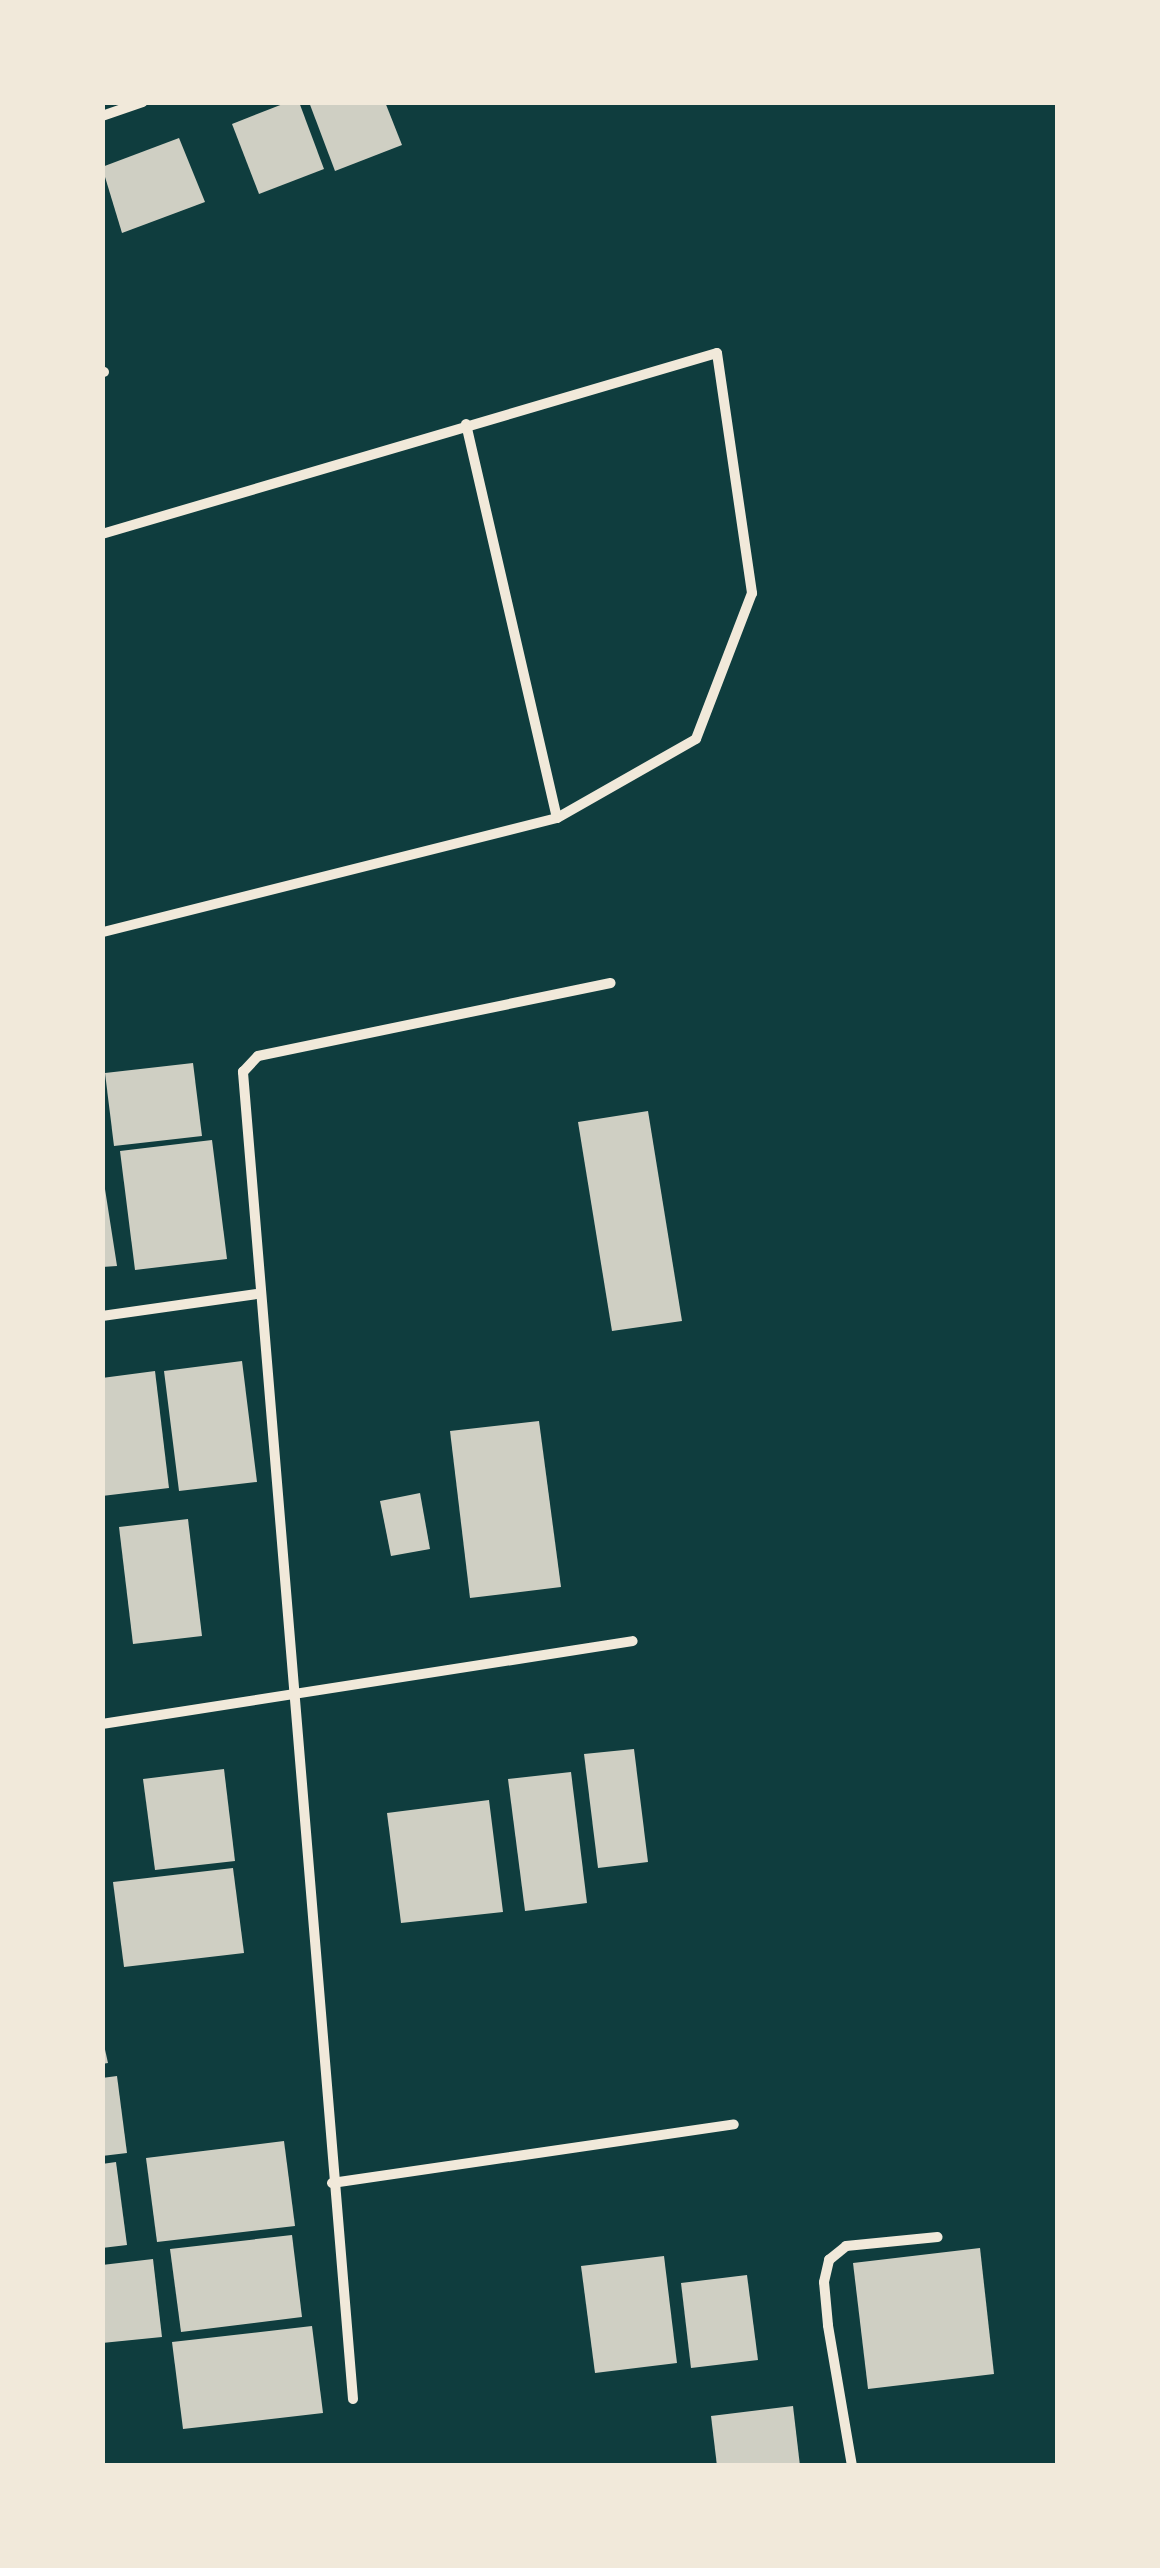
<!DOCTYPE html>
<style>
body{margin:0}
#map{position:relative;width:1160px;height:2568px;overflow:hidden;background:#0f3d3e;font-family:"Alegreya Sans",sans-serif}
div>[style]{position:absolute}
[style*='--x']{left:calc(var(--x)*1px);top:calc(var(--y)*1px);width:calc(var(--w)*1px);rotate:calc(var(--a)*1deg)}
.building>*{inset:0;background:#cfcfc3}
.minor>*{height:10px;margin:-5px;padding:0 5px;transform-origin:5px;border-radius:5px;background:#f1e9da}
span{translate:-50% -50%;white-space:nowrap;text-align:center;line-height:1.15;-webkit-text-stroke:10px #f1e9da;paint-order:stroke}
.frame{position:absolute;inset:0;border:105px solid #f1e9da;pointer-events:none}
</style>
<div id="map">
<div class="building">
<div style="clip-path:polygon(288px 102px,299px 102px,324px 169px,259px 194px,232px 124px)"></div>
<div style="clip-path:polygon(309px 102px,385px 102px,402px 145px,335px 171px)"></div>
<div style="clip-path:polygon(179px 138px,205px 202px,122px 233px,102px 167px)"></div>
<div style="clip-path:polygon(193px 1063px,202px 1136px,114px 1146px,105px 1073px)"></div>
<div style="clip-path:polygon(648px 1111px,682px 1321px,612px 1331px,578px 1122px)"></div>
<div style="clip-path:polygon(212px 1140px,227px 1259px,135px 1270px,120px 1151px)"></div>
<div style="clip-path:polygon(102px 1170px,117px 1266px,102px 1267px)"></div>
<div style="clip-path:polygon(242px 1361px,257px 1482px,179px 1491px,164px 1371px)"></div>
<div style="clip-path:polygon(155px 1371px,169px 1488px,102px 1496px,102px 1378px)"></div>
<div style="clip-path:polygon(539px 1421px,561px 1587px,470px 1598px,450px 1431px)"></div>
<div style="clip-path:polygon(420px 1493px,430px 1549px,391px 1556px,380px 1501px)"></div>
<div style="clip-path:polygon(188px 1519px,202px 1636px,133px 1644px,119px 1527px)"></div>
<div style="clip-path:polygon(634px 1749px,648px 1862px,598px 1868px,584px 1754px)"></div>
<div style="clip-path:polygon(224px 1769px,235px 1861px,155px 1870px,143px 1779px)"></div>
<div style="clip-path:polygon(571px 1772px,587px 1903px,525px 1911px,508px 1779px)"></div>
<div style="clip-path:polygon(489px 1800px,503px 1912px,401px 1923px,387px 1813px)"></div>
<div style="clip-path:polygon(233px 1868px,244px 1953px,124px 1967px,113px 1882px)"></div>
<div style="clip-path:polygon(102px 2036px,108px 2063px,102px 2064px)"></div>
<div style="clip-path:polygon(117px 2076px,127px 2153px,102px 2156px,102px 2078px)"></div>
<div style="clip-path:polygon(284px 2141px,295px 2226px,157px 2242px,146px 2158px)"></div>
<div style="clip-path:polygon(116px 2162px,127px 2245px,102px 2248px,102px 2164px)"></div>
<div style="clip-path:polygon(292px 2235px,302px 2317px,181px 2332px,170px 2249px)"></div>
<div style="clip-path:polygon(980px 2248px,994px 2374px,868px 2389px,853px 2263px)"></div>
<div style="clip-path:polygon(664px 2256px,677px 2363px,595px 2373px,581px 2266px)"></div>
<div style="clip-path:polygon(153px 2259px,162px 2337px,102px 2343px,102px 2265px)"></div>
<div style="clip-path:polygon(747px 2275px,758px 2360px,691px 2368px,681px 2283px)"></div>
<div style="clip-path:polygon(312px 2326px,323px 2413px,183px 2429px,172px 2342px)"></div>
<div style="clip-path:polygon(793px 2406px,800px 2466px,717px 2466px,711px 2416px)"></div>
</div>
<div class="minor">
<div style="--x:102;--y:116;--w:43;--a:-18.9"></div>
<div style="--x:102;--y:372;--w:2;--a:0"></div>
<div style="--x:466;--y:424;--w:404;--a:77"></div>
<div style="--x:102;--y:534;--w:641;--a:-16.4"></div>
<div style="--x:717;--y:353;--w:243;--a:81.7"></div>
<div style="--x:752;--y:593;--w:156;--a:111"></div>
<div style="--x:696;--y:739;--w:160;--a:150.4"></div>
<div style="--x:557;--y:818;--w:469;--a:165.9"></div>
<div style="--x:102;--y:1316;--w:157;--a:-8.1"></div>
<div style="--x:102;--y:1724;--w:537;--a:-8.88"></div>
<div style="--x:332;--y:2183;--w:406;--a:-8.3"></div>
<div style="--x:353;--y:2399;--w:1332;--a:-94.74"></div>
<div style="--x:243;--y:1072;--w:22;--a:-47"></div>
<div style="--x:258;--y:1056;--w:360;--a:-11.7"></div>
<div style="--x:852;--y:2466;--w:143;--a:-99.7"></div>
<div style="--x:828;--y:2325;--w:43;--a:-95.3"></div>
<div style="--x:824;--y:2282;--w:23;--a:-77"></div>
<div style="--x:829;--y:2260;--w:22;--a:-39"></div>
<div style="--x:846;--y:2246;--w:92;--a:-5.6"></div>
</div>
<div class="frame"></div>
</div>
